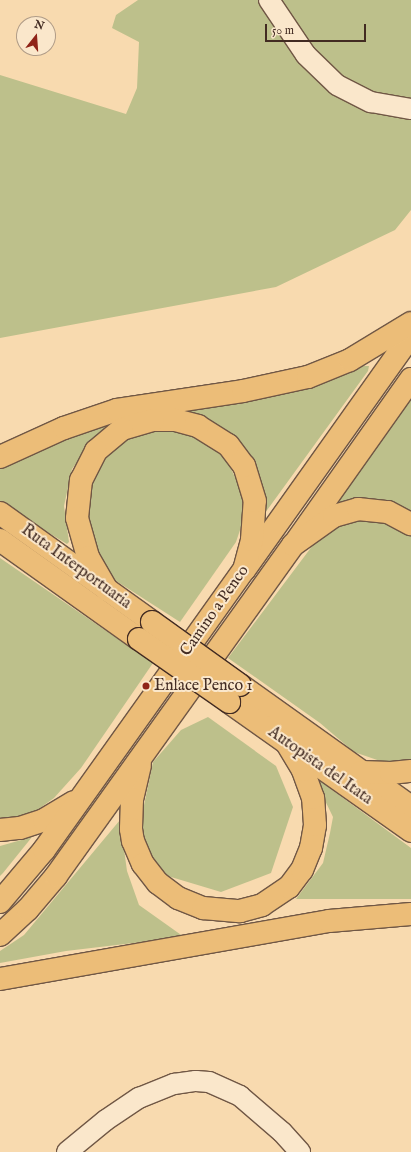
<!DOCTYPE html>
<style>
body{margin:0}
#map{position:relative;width:411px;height:1152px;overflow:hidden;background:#f8daaf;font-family:"IM FELL English",serif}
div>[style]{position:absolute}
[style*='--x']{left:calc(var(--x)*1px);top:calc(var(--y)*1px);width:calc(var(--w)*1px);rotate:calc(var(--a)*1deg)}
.green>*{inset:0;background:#bdc08b}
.roads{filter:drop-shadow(1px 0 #705745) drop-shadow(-1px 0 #705745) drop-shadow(0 1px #705745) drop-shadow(0 -1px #705745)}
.minor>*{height:20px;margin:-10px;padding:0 10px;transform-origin:10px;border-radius:10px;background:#fae7cb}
.major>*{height:22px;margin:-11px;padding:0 11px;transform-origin:11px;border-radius:11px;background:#ecbd78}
.highway>*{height:22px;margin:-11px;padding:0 11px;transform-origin:11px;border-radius:11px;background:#ecbd78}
.bridges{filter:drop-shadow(1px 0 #422b22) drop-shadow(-1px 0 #422b22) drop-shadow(0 1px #422b22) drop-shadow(0 -1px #422b22)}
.highway-bridge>*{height:22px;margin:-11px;padding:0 11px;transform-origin:11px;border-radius:11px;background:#ecbd78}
.dots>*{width:11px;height:11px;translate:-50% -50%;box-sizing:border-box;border:2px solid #fae7cb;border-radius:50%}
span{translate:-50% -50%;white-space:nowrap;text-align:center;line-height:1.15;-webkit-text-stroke:4px #fae7cb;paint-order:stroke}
.street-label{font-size:16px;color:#422b22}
.poi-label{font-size:16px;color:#422b22}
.left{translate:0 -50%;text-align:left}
.north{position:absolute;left:16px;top:16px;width:40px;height:40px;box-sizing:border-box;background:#fae7cb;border:1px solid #b09c87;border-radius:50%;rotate:17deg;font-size:11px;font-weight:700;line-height:16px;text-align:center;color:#422b22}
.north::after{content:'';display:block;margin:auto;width:14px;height:18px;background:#8f2418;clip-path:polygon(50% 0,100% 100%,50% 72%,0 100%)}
.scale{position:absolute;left:265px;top:24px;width:101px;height:18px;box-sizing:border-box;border:2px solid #422b22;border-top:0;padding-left:5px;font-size:12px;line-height:14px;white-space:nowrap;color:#422b22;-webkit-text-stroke:3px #fae7cb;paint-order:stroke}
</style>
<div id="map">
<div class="green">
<div style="clip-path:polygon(138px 0,411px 0,411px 210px,395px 230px,276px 287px,0 338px,0 75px,126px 114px,137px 88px,139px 42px,112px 28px,116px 15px)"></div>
<div style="clip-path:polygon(362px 366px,369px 366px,368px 371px,265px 513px,262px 490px,175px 409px,334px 378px)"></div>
<div style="clip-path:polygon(411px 396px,411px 512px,389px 502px,368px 499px,331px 508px)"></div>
<div style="clip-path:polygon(126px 417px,98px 434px,72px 469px,64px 506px,69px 542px,67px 544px,0 503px,0 462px)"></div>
<div style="clip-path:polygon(147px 430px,178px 431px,199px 438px,226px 459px,242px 491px,242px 524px,236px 542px,180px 622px,110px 577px,94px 554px,85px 501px,98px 464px,125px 438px)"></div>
<div style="clip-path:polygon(367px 515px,411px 532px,411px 762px,386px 763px,354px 752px,320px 723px,228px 658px,319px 537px,327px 530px)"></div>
<div style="clip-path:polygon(0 558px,153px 663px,81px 768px,54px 798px,33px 813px,17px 818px,0 819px)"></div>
<div style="clip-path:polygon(208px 717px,276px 766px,293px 807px,271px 873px,221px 892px,161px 874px,139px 829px,153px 762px,181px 730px)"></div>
<div style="clip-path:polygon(320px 781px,411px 848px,411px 899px,296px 899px,323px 863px,330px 833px,333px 817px,317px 784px)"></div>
<div style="clip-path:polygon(120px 820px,127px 871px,139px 905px,184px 937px,66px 951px,0 963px,0 951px,24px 935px)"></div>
<div style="clip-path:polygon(32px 837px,3px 873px,0 876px,0 846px)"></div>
</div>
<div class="roads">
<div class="minor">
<div style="--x:269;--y:0;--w:66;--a:56.1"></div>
<div style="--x:306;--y:55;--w:43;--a:44.1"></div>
<div style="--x:337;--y:85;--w:38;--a:27"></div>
<div style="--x:371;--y:102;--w:41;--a:9.9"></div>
<div style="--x:67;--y:1152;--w:50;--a:-39.4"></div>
<div style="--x:106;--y:1120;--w:40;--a:-34"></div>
<div style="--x:139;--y:1098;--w:38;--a:-22"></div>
<div style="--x:174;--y:1084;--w:22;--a:-8"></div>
<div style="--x:196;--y:1081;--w:13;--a:4"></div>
<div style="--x:209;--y:1082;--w:34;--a:24"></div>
<div style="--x:240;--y:1096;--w:55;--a:40.6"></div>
<div style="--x:282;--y:1132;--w:27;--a:48"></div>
</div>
<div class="major">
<div style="--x:295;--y:543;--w:201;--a:-54.7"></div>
<div style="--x:245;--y:569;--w:287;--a:-54.6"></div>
</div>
<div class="highway">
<div style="--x:0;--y:457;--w:70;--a:-24.4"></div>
<div style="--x:64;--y:428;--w:56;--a:-18.8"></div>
<div style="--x:117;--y:410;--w:127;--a:-8.6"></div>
<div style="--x:243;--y:391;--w:66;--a:-12.2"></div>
<div style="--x:308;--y:377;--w:45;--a:-22"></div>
<div style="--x:350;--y:360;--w:71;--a:-31.2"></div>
<div style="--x:0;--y:513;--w:187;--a:35.6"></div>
<div style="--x:0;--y:540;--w:171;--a:35.5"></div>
<div style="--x:240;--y:685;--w:210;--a:35.5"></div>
<div style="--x:229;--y:702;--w:223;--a:35.3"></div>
<div style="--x:140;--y:765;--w:35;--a:103"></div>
<div style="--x:132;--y:799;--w:30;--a:92"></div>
<div style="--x:131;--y:829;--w:12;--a:81"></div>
<div style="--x:133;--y:841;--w:25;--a:67"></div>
<div style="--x:143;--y:864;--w:24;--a:52"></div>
<div style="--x:158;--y:883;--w:25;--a:37"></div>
<div style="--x:178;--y:898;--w:27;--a:22"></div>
<div style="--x:203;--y:908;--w:37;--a:5"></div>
<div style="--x:240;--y:911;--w:23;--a:-15"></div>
<div style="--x:262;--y:905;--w:32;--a:-34"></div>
<div style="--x:289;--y:887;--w:21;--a:-53"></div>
<div style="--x:302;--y:870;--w:24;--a:-68"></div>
<div style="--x:311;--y:848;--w:23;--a:-80"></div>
<div style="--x:315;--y:825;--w:27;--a:-94"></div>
<div style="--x:313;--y:798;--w:30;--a:-110"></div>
<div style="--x:303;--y:770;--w:33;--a:-121"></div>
<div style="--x:361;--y:772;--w:30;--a:2"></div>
<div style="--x:391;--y:773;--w:20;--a:-6"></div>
<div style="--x:0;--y:830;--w:20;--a:-6"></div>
<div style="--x:20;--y:828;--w:25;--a:-18"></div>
<div style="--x:44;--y:820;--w:35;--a:-31"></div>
<div style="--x:0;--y:902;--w:68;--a:-49.8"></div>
<div style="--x:44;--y:850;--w:344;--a:-54.5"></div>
<div style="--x:244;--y:570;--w:31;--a:-75"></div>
<div style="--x:252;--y:540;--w:39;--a:-86"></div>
<div style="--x:255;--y:501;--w:37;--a:-107"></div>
<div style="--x:244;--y:466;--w:26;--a:-127"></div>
<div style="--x:228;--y:445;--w:36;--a:-148"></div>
<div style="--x:198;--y:426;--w:24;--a:-165"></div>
<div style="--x:175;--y:420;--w:22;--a:180"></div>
<div style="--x:153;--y:420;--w:32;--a:164"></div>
<div style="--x:122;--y:429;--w:34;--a:140"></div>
<div style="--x:96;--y:451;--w:33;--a:117"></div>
<div style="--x:81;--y:480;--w:38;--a:96"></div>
<div style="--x:77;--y:518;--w:41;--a:74.2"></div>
<div style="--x:88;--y:557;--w:38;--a:60"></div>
<div style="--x:0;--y:935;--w:38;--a:-43"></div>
<div style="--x:28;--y:909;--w:43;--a:-49.7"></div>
<div style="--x:56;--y:876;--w:407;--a:-54.4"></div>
<div style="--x:293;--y:545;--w:50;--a:-35.3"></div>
<div style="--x:334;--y:516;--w:25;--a:-16"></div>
<div style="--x:358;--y:509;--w:30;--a:6"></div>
<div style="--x:388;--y:512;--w:26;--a:28"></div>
<div style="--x:0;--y:979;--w:334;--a:-10"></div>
<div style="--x:329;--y:921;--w:82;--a:-4.9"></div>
</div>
</div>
<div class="bridges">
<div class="highway-bridge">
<div style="--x:152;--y:622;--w:108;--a:35.6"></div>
<div style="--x:139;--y:639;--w:110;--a:35"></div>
</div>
</div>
<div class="dots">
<div style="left:146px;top:686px;background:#8f2418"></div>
</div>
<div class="street-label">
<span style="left:76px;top:567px;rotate:36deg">Ruta Interportuaria</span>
<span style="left:215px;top:611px;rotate:-55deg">Camino a Penco</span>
<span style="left:320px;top:766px;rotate:35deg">Autopista del Itata</span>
</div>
<div class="poi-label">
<span class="left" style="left:154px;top:686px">Enlace Penco 1</span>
</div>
<div class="north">N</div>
<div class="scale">50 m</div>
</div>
